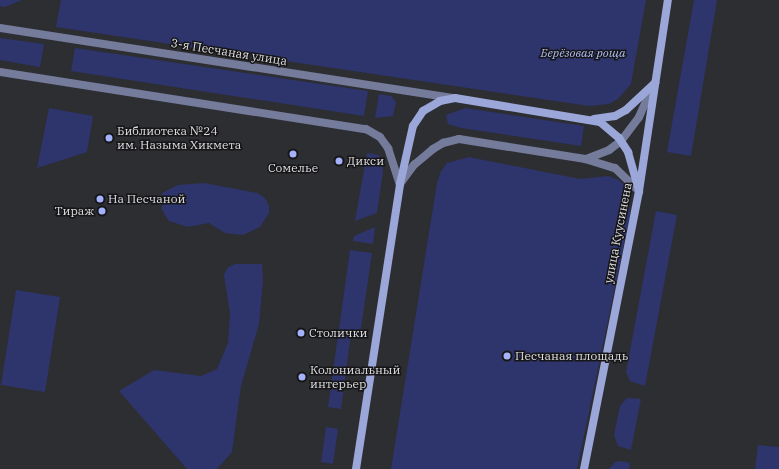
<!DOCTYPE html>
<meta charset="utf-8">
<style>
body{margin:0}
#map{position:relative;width:779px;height:469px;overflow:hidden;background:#2d2e32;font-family:"IBM Plex Serif",serif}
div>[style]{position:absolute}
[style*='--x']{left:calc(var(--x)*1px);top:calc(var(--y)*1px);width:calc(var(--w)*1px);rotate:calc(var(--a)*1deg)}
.green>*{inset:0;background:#2e346c}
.minor>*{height:8px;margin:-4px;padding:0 4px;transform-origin:4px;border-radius:4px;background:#747b9b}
.tertiary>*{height:8px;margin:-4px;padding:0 4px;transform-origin:4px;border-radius:4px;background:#747b9b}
.secondary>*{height:8px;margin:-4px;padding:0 4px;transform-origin:4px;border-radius:4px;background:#9ca7d9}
.dots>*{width:11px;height:11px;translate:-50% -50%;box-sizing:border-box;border:2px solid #161618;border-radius:50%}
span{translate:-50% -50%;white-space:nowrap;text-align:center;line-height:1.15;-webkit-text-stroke:3px #161618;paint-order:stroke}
.street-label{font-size:12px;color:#dedee1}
.park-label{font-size:12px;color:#b0bcf6;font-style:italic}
.poi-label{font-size:12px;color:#dedee1}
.left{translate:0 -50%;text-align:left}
.right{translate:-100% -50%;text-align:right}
</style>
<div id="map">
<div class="green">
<div style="clip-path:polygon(0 0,22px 0,5px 7px,0 6px)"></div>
<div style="clip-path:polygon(61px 0,646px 0,631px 84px,618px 99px,609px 104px,589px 106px,56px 27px)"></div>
<div style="clip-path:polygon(694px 0,717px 0,691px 156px,667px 152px)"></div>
<div style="clip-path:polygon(0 38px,44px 44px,40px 67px,0 60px)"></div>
<div style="clip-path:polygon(75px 48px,368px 91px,364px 116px,71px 71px)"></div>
<div style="clip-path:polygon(379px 94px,391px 96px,396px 102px,393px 116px,375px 118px)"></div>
<div style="clip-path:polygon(49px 108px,93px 116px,87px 152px,37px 168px)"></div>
<div style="clip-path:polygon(465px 108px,584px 126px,581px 146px,461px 128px,448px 124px,446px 115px)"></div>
<div style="clip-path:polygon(367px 153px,379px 155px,382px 162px,383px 172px,377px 213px,355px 221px)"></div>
<div style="clip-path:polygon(469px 157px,580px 179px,608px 176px,619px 180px,628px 189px,630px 215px,577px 469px,391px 469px,437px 183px,441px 171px,447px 163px)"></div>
<div style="clip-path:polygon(204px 183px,257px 193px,264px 197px,269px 205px,269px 213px,260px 227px,243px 235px,225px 233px,209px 223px,188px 227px,169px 221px,162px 210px,162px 193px,178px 185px)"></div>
<div style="clip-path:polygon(656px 211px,677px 215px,645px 386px,630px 381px,626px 372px)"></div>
<div style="clip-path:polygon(375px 227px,373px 244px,353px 241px,354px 236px)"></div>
<div style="clip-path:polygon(350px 250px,372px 253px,360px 335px,351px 334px,341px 409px,328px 407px)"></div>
<div style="clip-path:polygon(236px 264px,262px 264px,263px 280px,259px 324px,241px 386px,232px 452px,217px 469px,187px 469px,119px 391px,154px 370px,201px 376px,217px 369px,228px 343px,230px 314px,224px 275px,228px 267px)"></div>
<div style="clip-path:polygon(16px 290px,60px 297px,45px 392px,1px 385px)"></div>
<div style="clip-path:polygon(627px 398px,641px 399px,631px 450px,618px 446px,614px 435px,620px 406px)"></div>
<div style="clip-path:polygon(326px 427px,338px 429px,333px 464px,321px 462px)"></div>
<div style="clip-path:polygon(758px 445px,779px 447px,779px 469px,755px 469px)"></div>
<div style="clip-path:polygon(621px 461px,630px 463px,629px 469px,609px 469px,615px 462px)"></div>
</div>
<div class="minor">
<div style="--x:586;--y:159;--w:25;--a:-21"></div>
<div style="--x:609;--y:150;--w:15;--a:-37"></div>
<div style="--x:621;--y:141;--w:30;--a:-53"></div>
<div style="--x:639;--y:117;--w:36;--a:-66"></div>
<div style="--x:400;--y:184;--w:24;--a:-54"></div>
<div style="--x:414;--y:165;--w:25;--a:-40"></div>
<div style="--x:433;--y:149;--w:12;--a:-31"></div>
<div style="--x:443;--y:143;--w:16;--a:-14"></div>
<div style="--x:459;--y:139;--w:128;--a:9"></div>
<div style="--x:585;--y:159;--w:31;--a:17"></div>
<div style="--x:615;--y:168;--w:33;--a:44"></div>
</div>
<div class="tertiary">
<div style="--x:0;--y:28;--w:458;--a:8.8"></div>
<div style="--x:0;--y:72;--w:370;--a:8.9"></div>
<div style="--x:366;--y:129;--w:16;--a:30"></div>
<div style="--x:380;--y:137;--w:14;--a:54"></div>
<div style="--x:388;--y:148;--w:38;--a:72"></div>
</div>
<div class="secondary">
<div style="--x:594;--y:119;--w:21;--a:-8"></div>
<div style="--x:615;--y:116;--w:13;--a:-29"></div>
<div style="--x:626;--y:110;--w:40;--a:-43"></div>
<div style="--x:356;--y:469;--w:288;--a:-81.2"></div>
<div style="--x:400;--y:184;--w:59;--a:-77.4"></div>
<div style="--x:413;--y:126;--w:18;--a:-56"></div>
<div style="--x:423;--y:111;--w:20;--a:-30"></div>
<div style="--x:440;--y:101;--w:15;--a:-11"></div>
<div style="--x:455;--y:98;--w:147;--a:9.4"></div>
<div style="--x:600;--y:122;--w:25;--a:40"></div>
<div style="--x:619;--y:138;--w:17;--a:57"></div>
<div style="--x:628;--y:152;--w:41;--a:74.2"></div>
<div style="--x:584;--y:469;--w:283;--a:-78.8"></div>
<div style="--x:639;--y:191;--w:193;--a:-81.4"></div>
</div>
<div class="dots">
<div style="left:109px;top:138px;background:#a4b2fc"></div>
<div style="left:293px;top:154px;background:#a4b2fc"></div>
<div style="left:339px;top:161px;background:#a4b2fc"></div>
<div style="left:100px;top:199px;background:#a4b2fc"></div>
<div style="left:102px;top:211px;background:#a4b2fc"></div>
<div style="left:301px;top:333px;background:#a4b2fc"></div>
<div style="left:507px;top:356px;background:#a4b2fc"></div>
<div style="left:302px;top:377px;background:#a4b2fc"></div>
</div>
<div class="street-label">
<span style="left:229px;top:52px;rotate:9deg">3-я Песчаная улица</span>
<span style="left:618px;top:233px;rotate:-79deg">улица Куусинена</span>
</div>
<div class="park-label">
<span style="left:583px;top:53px">Берёзовая роща</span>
</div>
<div class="poi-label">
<span class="left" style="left:117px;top:138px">Библиотека №24<br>им. Назыма Хикмета</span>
<span class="left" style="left:347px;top:161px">Дикси</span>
<span style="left:293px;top:168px">Сомелье</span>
<span class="left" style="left:108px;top:199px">На Песчаной</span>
<span class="right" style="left:94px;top:211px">Тираж</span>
<span class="left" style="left:309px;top:333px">Столички</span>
<span class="left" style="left:515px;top:356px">Песчаная площадь</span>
<span class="left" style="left:310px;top:377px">Колониальный<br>интерьер</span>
</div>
</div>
